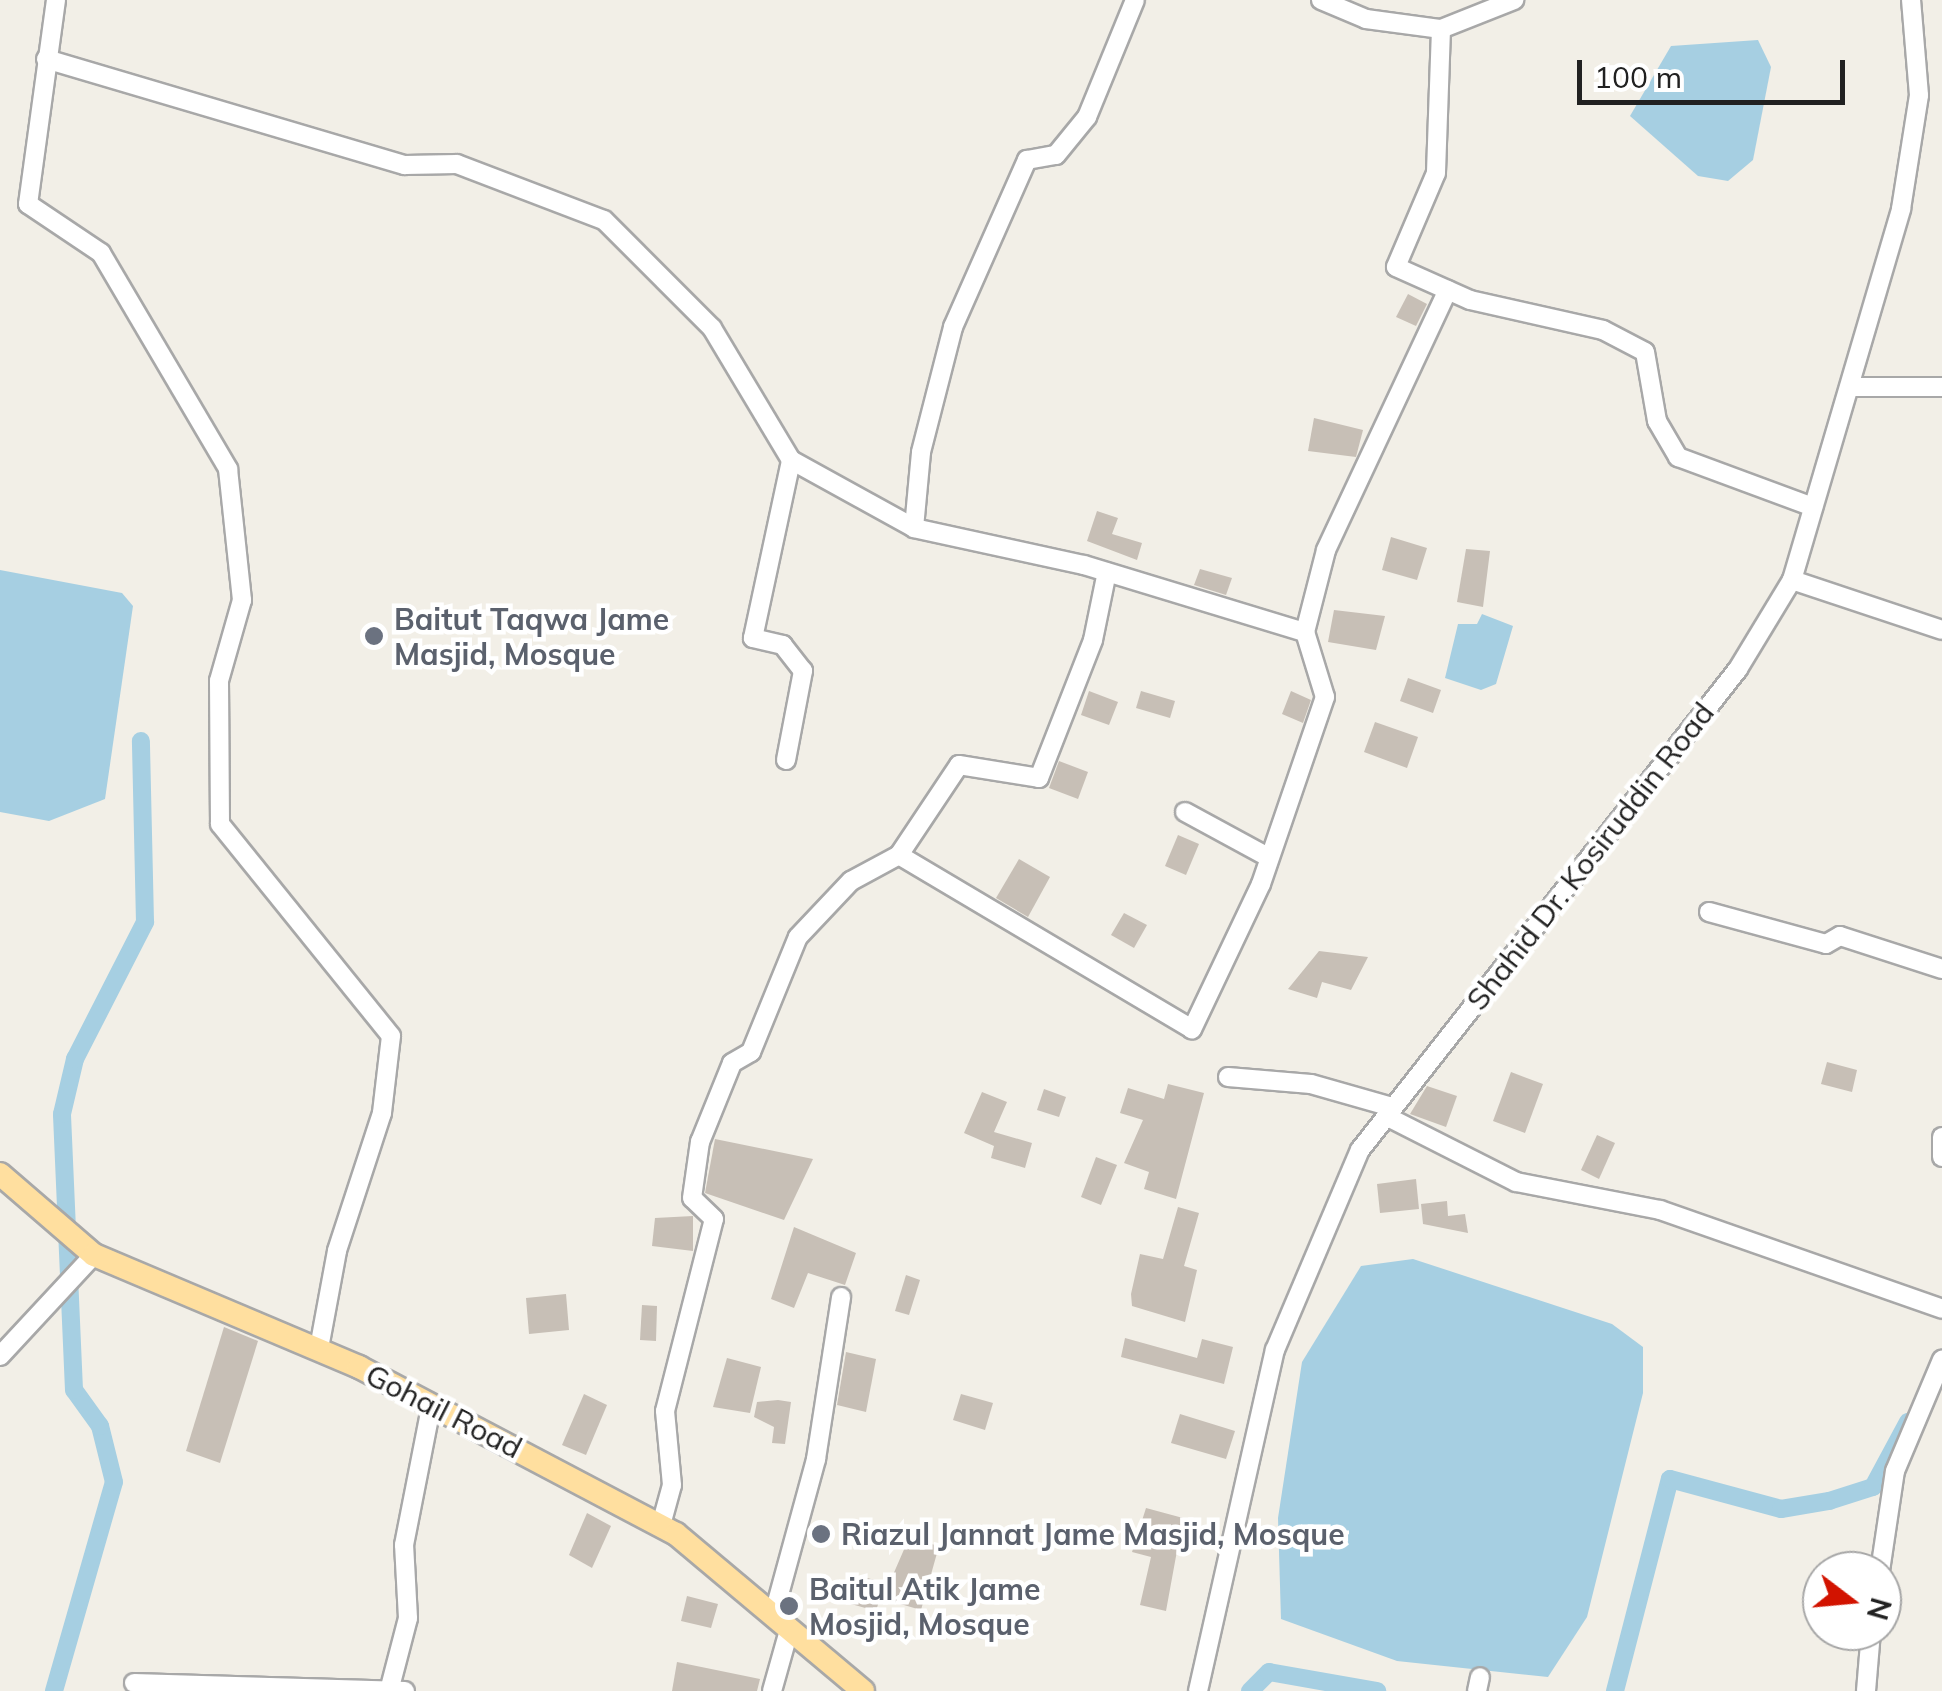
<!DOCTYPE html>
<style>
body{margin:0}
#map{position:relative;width:1942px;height:1691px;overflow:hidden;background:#f2efe7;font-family:Mulish,sans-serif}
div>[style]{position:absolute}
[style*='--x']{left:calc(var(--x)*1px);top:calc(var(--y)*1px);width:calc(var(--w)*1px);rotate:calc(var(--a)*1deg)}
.water>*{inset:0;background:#a6cfe2}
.canal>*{height:18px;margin:-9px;padding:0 9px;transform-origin:9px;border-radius:9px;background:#a6cfe2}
.building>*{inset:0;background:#c7bfb6}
.roads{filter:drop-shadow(2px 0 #a8a8a8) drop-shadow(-2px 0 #a8a8a8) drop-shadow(0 2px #a8a8a8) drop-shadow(0 -2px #a8a8a8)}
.minor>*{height:18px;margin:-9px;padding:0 9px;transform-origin:9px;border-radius:9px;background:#fff}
.major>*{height:22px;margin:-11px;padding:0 11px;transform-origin:11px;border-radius:11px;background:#ffdf9f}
.dots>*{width:28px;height:28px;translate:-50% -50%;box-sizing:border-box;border:5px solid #fff;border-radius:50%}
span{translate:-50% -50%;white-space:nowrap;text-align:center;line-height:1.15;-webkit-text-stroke:9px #fff;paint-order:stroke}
.worship-label{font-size:30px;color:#5b616d;font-weight:700}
.left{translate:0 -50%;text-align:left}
.street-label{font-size:30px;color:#212121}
.north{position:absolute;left:1802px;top:1551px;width:100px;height:100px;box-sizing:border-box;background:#fff;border:2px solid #a6a6a6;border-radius:50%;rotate:106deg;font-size:28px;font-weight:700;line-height:40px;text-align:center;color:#212121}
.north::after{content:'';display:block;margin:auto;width:35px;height:45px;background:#d21300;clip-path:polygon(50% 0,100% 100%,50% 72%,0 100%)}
.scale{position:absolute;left:1577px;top:60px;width:268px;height:45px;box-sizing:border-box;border:5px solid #212121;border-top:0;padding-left:12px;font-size:30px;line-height:35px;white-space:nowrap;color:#212121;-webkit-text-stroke:8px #fff;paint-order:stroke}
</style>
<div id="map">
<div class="water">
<div style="clip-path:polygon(1758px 40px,1771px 67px,1753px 160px,1728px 181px,1698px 176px,1630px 116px,1671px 46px)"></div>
<div style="clip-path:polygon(0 570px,122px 593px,133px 606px,105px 799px,49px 821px,0 812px)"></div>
<div style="clip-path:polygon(1482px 614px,1513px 626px,1496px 684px,1481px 690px,1445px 678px,1458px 624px,1477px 624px)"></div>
<div style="clip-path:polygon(1413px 1259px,1612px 1324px,1643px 1347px,1643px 1393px,1587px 1617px,1548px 1677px,1397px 1661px,1281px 1619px,1278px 1518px,1302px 1362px,1361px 1266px)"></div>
</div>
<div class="canal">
<div style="--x:54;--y:1691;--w:217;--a:-74"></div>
<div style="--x:114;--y:1482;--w:58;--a:-104"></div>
<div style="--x:100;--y:1426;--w:44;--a:-125.8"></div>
<div style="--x:74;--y:1390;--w:276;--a:-92.5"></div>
<div style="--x:62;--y:1114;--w:57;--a:-76.7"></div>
<div style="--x:75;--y:1059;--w:154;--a:-62.9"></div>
<div style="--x:145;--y:922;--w:181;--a:-91.3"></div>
<div style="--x:1250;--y:1691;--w:27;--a:-45"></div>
<div style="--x:1269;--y:1672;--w:110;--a:10"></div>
<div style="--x:1615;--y:1691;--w:219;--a:-75.5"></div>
<div style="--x:1670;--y:1479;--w:115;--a:15.1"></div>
<div style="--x:1781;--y:1509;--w:49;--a:-9.5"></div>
<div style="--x:1829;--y:1501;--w:46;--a:-17.7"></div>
<div style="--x:1873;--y:1487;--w:74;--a:-61.7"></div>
</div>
<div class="building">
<div style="clip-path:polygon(1408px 294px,1427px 304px,1416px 326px,1396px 317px)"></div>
<div style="clip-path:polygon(1314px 418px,1363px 430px,1356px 457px,1308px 451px)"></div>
<div style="clip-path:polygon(1097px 511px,1118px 518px,1112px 534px,1142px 543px,1137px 560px,1087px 541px)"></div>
<div style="clip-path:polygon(1391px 537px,1427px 548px,1417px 580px,1382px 570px)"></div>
<div style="clip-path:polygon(1466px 549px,1490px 551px,1483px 607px,1457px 602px)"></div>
<div style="clip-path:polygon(1200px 569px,1232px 578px,1226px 595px,1194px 585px)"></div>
<div style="clip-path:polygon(1334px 610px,1385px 616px,1376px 650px,1328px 642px)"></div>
<div style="clip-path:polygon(1408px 678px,1441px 690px,1433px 713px,1400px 701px)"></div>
<div style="clip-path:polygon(1089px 691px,1118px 702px,1109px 725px,1081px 715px)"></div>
<div style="clip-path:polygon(1141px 691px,1175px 701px,1170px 718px,1136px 708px)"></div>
<div style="clip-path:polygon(1291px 691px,1311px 700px,1303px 723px,1282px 714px)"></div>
<div style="clip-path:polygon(1375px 722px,1418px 737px,1407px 768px,1364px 752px)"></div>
<div style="clip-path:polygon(1059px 761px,1088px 772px,1078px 799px,1049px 788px)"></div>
<div style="clip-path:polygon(1178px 835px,1199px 844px,1186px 875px,1165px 866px)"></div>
<div style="clip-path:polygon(1019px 859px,1050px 877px,1028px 917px,996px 898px)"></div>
<div style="clip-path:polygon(1124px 913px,1147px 925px,1134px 948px,1111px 935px)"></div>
<div style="clip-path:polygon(1319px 951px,1368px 957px,1351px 990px,1322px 982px,1317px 998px,1288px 989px)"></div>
<div style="clip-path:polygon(1827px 1062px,1857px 1070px,1852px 1092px,1821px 1084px)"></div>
<div style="clip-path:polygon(1511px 1072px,1543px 1084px,1525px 1133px,1493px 1121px)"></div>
<div style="clip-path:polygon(1168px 1084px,1204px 1093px,1176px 1199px,1144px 1189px,1149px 1172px,1124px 1163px,1143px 1120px,1120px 1113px,1128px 1088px,1164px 1099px)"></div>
<div style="clip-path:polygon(1427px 1086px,1457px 1096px,1446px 1127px,1410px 1114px)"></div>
<div style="clip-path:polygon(1044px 1089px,1066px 1097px,1059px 1117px,1037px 1110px)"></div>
<div style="clip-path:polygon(982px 1092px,1007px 1102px,994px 1132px,1032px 1143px,1025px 1168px,991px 1158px,994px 1146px,964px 1133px)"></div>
<div style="clip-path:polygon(1597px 1135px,1615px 1143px,1599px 1179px,1581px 1170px)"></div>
<div style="clip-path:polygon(715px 1139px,813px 1159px,784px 1220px,705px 1193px)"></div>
<div style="clip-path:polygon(1096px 1157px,1117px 1165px,1101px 1205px,1081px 1197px)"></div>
<div style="clip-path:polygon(1416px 1179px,1419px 1209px,1380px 1213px,1377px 1184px)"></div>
<div style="clip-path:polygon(1447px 1201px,1448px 1216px,1465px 1214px,1468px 1233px,1423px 1224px,1421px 1204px)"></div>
<div style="clip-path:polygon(1178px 1207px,1199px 1213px,1184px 1266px,1197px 1270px,1185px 1322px,1132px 1306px,1131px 1294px,1140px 1254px,1163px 1259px)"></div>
<div style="clip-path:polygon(693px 1216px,693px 1251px,652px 1246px,655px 1218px)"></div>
<div style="clip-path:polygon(794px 1227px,856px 1253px,845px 1285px,808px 1273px,794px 1308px,771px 1299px)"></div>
<div style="clip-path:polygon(906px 1275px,920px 1280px,909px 1315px,895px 1311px)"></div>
<div style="clip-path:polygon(566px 1294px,569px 1330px,529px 1334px,526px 1298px)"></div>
<div style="clip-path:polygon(642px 1305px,657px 1306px,656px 1341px,640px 1340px)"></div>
<div style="clip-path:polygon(224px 1327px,258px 1341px,220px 1463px,186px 1451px)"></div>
<div style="clip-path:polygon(1125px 1338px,1197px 1358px,1202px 1339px,1233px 1347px,1224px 1384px,1121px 1357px)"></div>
<div style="clip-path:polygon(846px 1352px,876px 1359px,866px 1412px,837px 1405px)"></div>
<div style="clip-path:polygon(727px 1358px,761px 1367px,750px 1413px,713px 1407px)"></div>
<div style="clip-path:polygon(584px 1394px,607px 1405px,586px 1455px,562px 1445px)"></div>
<div style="clip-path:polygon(961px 1394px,993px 1403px,985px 1430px,953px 1420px)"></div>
<div style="clip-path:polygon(778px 1400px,791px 1402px,785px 1444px,772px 1443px,774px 1427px,754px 1417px,757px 1402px)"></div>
<div style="clip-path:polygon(1180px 1414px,1235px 1431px,1226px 1459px,1171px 1443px)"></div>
<div style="clip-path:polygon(1146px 1508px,1183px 1518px,1166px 1611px,1140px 1605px,1151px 1557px,1132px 1552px)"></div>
<div style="clip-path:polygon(587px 1513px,611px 1526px,592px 1568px,569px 1555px)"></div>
<div style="clip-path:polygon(909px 1538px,939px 1546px,921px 1610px,880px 1598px,876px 1611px,844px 1602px,853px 1574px,889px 1584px)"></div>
<div style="clip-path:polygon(687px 1596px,718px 1604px,711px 1628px,681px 1621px)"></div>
<div style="clip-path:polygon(677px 1662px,760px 1679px,757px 1691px,672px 1691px)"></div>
</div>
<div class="roads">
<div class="minor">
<div style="--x:56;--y:0;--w:206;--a:97.8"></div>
<div style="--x:28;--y:204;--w:88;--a:33.9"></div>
<div style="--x:101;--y:253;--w:251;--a:59.5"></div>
<div style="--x:228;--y:469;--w:132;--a:83.9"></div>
<div style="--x:242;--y:600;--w:84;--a:105.9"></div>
<div style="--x:219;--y:681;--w:143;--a:89.6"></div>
<div style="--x:220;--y:824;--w:272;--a:51.1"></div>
<div style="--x:391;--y:1036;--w:78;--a:96.7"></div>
<div style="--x:382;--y:1113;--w:145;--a:108.1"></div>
<div style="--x:337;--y:1251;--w:99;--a:100.5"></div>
<div style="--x:1321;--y:0;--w:49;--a:22.9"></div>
<div style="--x:1366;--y:19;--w:76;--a:7.6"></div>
<div style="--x:1441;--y:29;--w:79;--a:-21.7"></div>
<div style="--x:1441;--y:29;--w:144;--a:92"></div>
<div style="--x:1436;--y:173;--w:102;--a:113.1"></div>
<div style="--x:1396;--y:267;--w:81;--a:24"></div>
<div style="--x:1470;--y:300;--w:136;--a:12.7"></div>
<div style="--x:1603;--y:330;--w:47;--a:27.6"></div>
<div style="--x:1645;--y:352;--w:70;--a:80.1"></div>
<div style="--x:1657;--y:421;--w:42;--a:59.7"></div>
<div style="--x:1678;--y:457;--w:144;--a:20.3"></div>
<div style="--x:46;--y:59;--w:374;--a:16.5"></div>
<div style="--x:405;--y:165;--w:52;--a:-1.1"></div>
<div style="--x:457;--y:164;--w:157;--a:20.9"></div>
<div style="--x:604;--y:220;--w:153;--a:45"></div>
<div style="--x:712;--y:328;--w:154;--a:59.1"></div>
<div style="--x:791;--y:460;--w:141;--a:28.9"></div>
<div style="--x:914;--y:528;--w:174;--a:12.3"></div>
<div style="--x:1084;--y:565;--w:231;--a:16.9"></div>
<div style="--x:1305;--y:632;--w:68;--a:72.9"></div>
<div style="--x:1325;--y:697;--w:198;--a:108.9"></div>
<div style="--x:1261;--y:884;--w:161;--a:115.4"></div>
<div style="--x:1192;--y:1029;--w:341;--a:-149.3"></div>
<div style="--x:1850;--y:387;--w:92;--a:0"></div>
<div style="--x:914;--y:528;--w:76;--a:-84.7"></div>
<div style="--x:921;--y:452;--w:129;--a:-75.6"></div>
<div style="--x:953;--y:327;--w:183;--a:-66.1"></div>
<div style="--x:1027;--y:160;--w:29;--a:-10"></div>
<div style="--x:1056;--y:155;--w:49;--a:-50.8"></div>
<div style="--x:1087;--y:117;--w:126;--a:-67.7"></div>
<div style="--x:1792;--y:580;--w:158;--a:18.4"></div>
<div style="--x:1305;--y:632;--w:85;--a:-75.6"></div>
<div style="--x:1326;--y:550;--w:287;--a:-64.9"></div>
<div style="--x:786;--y:760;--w:91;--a:-79.2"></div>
<div style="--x:803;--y:671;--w:33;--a:-128"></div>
<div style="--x:783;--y:645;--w:31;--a:-167"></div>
<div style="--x:753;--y:638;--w:182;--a:-77.9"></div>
<div style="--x:1185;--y:812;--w:92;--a:28.5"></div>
<div style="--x:1709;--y:912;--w:121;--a:15.3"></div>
<div style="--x:1826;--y:944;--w:16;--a:-30"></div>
<div style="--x:1840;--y:936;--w:107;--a:17.9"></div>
<div style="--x:1228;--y:1077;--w:83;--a:4.8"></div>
<div style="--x:1311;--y:1084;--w:84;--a:15.9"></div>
<div style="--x:1386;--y:1116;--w:146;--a:26.9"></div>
<div style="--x:1516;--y:1182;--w:147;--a:11"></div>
<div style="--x:1660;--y:1210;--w:299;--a:19.3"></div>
<div style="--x:1942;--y:1137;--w:20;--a:90"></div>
<div style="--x:0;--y:1356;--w:138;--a:-47.1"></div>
<div style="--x:661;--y:1525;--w:41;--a:-74.6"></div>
<div style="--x:672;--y:1485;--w:74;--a:-95.4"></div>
<div style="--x:665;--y:1411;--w:198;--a:-75.7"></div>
<div style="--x:714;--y:1219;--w:30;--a:-136"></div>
<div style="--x:692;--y:1198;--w:57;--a:-81.9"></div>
<div style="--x:700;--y:1142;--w:85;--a:-67.9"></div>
<div style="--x:732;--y:1063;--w:22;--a:-30"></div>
<div style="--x:751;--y:1052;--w:124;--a:-67.8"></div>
<div style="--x:798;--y:937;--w:77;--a:-46.6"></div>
<div style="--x:851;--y:881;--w:55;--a:-28.4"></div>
<div style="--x:899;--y:855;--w:108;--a:-56.3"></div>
<div style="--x:959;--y:765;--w:81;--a:9.2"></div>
<div style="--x:1039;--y:778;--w:148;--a:-68.6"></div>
<div style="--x:1093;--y:640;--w:69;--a:-78.4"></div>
<div style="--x:1880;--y:1571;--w:101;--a:-81.5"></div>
<div style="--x:1895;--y:1471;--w:121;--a:-67.1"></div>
<div style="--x:774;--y:1613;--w:160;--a:-74.7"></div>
<div style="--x:816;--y:1459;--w:164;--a:-81.2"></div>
<div style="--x:134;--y:1683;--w:271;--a:1.7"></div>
<div style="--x:389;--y:1691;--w:75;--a:-75.4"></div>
<div style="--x:408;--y:1618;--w:73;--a:-93.1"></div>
<div style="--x:404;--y:1545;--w:141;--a:-78.9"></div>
<div style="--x:772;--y:1691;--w:66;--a:-74.3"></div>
<div style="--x:1198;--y:1691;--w:350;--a:-77.3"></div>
<div style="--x:1275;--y:1350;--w:217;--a:-67"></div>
<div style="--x:1360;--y:1150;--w:612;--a:-51.84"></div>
<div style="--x:1738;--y:669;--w:104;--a:-58.8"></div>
<div style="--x:1792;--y:580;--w:387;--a:-73.6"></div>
<div style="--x:1901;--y:209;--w:115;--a:-81"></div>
<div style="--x:1919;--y:95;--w:95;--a:-94.8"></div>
<div style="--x:1477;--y:1691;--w:14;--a:-78"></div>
<div style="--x:1866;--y:1691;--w:60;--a:-85.2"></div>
</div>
<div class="major">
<div style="--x:0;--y:1174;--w:124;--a:40.8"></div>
<div style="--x:94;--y:1255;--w:288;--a:22.9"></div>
<div style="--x:359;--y:1367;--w:358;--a:27.8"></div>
<div style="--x:676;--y:1534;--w:244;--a:40"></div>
</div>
</div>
<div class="dots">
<div style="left:374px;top:636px;background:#6b7280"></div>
<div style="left:821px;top:1534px;background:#6b7280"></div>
<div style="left:789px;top:1606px;background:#6b7280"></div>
</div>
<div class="worship-label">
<span class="left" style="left:394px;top:636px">Baitut Taqwa Jame<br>Masjid, Mosque</span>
<span class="left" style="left:841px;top:1534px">Riazul Jannat Jame Masjid, Mosque</span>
<span class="left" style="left:809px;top:1606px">Baitul Atik Jame<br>Mosjid, Mosque</span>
</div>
<div class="street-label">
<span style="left:1590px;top:856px;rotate:-52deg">Shahid Dr. Kosiruddin Road</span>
<span style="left:444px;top:1411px;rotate:27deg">Gohail Road</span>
</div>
<div class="north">N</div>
<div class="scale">100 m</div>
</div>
